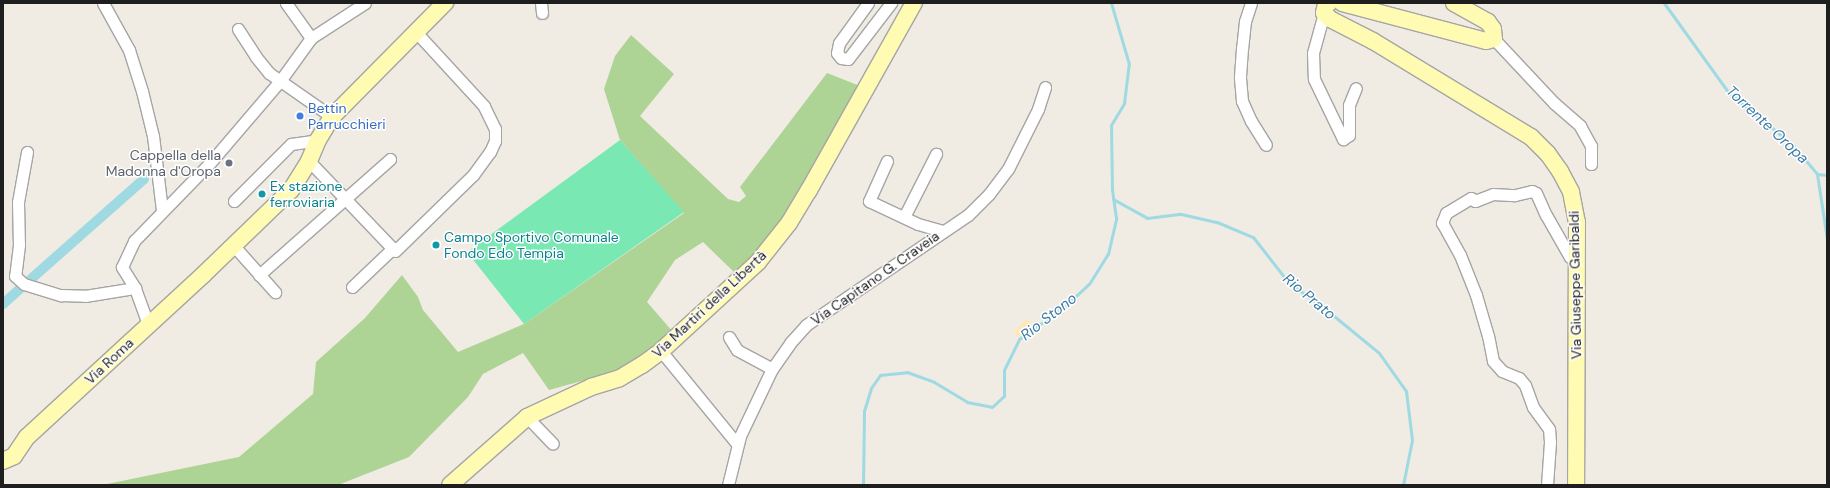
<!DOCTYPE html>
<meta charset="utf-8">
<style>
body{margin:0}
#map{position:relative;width:1830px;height:488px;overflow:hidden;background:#f0ebe3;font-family:"DM Sans",sans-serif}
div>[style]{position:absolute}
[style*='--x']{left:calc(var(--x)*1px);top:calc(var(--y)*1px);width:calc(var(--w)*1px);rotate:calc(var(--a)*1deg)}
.forest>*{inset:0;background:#add494}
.sand>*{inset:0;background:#ffe8b3}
.pitch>*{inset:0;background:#79e8b2}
.stream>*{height:3px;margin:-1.5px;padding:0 1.5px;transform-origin:1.5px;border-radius:1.5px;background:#9fdae3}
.canal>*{height:10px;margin:-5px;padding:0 5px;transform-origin:5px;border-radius:5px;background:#9fdae3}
.roads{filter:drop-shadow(1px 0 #a5a5a5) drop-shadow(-1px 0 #a5a5a5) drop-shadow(0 1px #a5a5a5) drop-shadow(0 -1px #a5a5a5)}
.street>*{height:11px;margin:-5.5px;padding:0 5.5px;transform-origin:5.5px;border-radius:5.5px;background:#fff}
.secondary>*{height:16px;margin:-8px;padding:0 8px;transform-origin:8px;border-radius:8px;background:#fffbb3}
.dots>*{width:11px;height:11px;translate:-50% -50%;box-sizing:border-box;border:2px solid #fff;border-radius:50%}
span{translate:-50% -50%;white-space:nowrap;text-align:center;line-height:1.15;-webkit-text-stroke:3px #fff;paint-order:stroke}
.shop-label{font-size:14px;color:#366cbe}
.left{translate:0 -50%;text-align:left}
.worship-label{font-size:14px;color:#5b616d}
.right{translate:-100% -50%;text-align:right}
.culture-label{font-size:14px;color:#0d838f}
.street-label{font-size:14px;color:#1e1e1e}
.water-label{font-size:15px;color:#3c7ca7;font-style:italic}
.frame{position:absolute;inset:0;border:4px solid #1e1e1e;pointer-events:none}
</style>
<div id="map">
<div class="forest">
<div style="clip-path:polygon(631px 35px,674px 74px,640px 116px,728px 199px,739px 202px,746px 196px,740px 187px,827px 73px,860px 86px,783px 223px,736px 274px,703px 242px,675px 260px,647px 302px,673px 332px,618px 371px,549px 390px,523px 353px,483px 374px,468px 397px,409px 457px,338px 485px,102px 485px,239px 457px,313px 394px,316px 362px,365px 318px,402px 275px,418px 297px,423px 310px,458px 352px,524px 324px,684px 213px,620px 140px,604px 89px,615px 56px)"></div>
</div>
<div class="sand">
<div style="clip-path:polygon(1027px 319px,1035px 328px,1027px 330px,1029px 332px,1032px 330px,1020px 338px,1014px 332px)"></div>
</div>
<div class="pitch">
<div style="clip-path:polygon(620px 140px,684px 212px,524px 324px,467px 252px)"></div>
</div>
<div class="stream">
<div style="--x:1664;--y:3;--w:111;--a:54.2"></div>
<div style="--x:1729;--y:93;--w:81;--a:39"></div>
<div style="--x:1792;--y:144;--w:39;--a:50"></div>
<div style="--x:1817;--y:174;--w:66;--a:81.3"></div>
<div style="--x:1817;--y:174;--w:10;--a:6"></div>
<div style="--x:1113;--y:199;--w:39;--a:29"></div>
<div style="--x:1147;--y:218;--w:34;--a:-7"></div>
<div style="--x:1181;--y:214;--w:37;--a:13"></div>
<div style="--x:1217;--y:222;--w:39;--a:23"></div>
<div style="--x:1253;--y:237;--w:58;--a:52"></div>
<div style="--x:1289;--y:283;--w:42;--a:35.2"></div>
<div style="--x:1323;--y:307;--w:72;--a:39.4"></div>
<div style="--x:1379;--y:353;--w:47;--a:54.6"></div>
<div style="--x:1406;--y:391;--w:49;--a:83"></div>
<div style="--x:1412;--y:440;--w:46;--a:101.3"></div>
<div style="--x:863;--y:485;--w:74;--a:-89.2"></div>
<div style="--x:864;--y:411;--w:24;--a:-73"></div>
<div style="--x:871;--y:388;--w:16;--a:-55"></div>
<div style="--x:880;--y:375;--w:27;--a:-6"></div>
<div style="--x:907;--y:372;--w:29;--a:20"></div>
<div style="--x:934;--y:382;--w:39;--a:31"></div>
<div style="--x:967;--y:402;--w:25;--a:11"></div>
<div style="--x:992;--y:407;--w:16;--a:-43"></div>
<div style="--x:1004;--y:396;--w:26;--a:-90"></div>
<div style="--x:1004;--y:370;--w:34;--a:-64"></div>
<div style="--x:1019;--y:339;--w:55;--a:-35.4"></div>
<div style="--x:1064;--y:307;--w:34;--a:-43"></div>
<div style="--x:1089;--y:284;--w:36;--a:-58"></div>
<div style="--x:1108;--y:254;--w:37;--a:-77"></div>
<div style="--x:1116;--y:218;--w:28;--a:-98"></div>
<div style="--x:1112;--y:190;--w:65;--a:-90.9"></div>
<div style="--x:1111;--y:125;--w:26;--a:-59"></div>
<div style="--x:1124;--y:103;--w:39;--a:-83"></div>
<div style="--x:1129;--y:64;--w:64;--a:-106.4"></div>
</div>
<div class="canal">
<div style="--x:31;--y:279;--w:151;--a:-41.5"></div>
<div style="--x:3;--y:304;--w:24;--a:-42"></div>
</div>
<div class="roads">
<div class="street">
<div style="--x:103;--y:3;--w:54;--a:61"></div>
<div style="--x:129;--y:50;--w:43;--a:72.4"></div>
<div style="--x:142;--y:91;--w:46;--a:76.3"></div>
<div style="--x:153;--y:136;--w:75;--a:83.1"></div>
<div style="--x:286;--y:3;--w:43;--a:54.5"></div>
<div style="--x:541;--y:3;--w:10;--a:84"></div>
<div style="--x:868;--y:3;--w:49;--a:125.9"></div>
<div style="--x:839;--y:43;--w:10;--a:101"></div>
<div style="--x:837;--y:53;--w:6;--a:51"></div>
<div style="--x:841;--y:58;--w:7;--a:8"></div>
<div style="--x:848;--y:59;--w:71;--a:-52.5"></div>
<div style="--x:1251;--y:3;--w:19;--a:108"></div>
<div style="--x:1245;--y:21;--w:27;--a:96"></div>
<div style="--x:1242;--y:48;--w:30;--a:94"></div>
<div style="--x:1240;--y:78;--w:23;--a:85"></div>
<div style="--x:1242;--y:101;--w:22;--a:66"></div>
<div style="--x:1251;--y:121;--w:28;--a:58"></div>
<div style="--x:1324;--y:13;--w:41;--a:105.4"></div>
<div style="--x:1313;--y:53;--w:26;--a:88"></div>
<div style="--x:1314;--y:79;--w:67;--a:64.2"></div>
<div style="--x:1343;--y:139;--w:7;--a:-34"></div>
<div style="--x:1349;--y:135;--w:30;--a:-90"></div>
<div style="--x:1349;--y:105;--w:18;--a:-68"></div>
<div style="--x:238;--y:29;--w:33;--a:57"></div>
<div style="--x:256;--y:57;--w:21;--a:51"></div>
<div style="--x:269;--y:73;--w:77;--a:34.9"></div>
<div style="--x:1494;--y:39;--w:88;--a:46.8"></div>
<div style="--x:1554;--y:103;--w:35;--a:41"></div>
<div style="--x:1580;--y:126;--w:23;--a:61"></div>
<div style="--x:1591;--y:146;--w:18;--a:90"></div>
<div style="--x:27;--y:152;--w:51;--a:100.2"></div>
<div style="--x:18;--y:202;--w:43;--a:88.7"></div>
<div style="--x:19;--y:245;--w:31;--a:97"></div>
<div style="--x:15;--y:276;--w:12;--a:42"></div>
<div style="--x:24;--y:284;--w:39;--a:17"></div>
<div style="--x:61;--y:295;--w:24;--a:2"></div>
<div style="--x:85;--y:296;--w:51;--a:-9.1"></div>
<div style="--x:309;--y:161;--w:124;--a:46.3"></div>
<div style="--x:395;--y:251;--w:109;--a:-44.3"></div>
<div style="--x:473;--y:175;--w:29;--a:-54"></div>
<div style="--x:490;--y:152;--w:12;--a:-66"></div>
<div style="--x:495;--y:141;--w:12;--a:-90"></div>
<div style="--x:495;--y:129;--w:25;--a:-116"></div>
<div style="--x:484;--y:106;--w:100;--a:-132.6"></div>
<div style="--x:887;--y:161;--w:44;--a:114.2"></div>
<div style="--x:869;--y:201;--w:54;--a:25.1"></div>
<div style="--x:918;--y:224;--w:25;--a:16"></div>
<div style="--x:234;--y:201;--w:81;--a:-45"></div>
<div style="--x:291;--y:144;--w:27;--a:-8"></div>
<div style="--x:904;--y:217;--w:71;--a:-63.1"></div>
<div style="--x:234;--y:246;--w:62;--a:48.3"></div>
<div style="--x:259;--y:275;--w:175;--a:-41.5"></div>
<div style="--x:352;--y:287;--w:57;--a:-43.6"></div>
<div style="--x:148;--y:324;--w:38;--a:-110"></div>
<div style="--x:135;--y:288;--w:25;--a:-122"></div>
<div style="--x:122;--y:267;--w:29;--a:-65"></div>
<div style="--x:134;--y:241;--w:107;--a:-45.8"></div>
<div style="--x:209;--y:164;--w:109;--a:-49.5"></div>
<div style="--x:280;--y:81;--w:53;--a:-54.2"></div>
<div style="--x:311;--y:38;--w:64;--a:-32.9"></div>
<div style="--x:729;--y:337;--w:15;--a:58"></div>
<div style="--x:737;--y:350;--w:40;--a:28"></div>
<div style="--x:661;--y:351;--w:120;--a:50.7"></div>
<div style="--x:527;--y:417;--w:37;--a:46"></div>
<div style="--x:728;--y:485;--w:50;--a:-76.2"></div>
<div style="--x:740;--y:436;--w:74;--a:-64.5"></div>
<div style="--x:772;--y:369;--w:32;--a:-55"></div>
<div style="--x:790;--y:343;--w:24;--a:-48"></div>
<div style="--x:806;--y:325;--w:196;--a:-34.2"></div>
<div style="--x:968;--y:215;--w:30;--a:-45"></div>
<div style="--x:989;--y:194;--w:31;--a:-53"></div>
<div style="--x:1008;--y:169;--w:67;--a:-63.4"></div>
<div style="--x:1038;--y:109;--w:23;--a:-72"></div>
<div style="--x:1547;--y:485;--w:43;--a:-86"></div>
<div style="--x:1550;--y:442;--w:13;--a:-94"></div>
<div style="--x:1549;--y:429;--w:27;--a:-126"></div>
<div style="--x:1533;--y:407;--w:23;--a:-110"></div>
<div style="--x:1525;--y:385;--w:9;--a:-131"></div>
<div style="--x:1519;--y:378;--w:18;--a:-158"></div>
<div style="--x:1502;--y:371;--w:13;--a:-132"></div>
<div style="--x:1493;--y:361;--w:25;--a:-101"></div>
<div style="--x:1488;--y:336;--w:43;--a:-106.3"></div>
<div style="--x:1476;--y:295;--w:43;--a:-111.8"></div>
<div style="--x:1460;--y:255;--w:37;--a:-119"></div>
<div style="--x:1442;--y:223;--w:11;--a:-68"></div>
<div style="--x:1446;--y:213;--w:29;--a:-31"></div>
<div style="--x:1471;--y:198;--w:5;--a:37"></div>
<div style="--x:1475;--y:201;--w:19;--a:-21"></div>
<div style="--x:1493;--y:194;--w:22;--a:3"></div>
<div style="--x:1515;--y:195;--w:17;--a:-13"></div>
<div style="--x:1532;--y:191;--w:4;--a:27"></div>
<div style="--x:1536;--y:193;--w:24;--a:66"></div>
<div style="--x:1546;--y:215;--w:48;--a:60.3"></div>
<div style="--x:1570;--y:257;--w:9;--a:36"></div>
</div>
<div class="secondary">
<div style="--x:1329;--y:3;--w:3;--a:162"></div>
<div style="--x:1326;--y:4;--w:9;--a:103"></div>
<div style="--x:1324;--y:13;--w:8;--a:45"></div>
<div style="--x:1330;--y:19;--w:48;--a:27.1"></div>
<div style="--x:1373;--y:41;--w:185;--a:31.3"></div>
<div style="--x:1531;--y:137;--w:24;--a:45"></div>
<div style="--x:1548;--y:154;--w:21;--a:55"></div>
<div style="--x:1560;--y:171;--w:24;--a:62"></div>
<div style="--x:1571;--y:192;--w:31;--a:79"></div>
<div style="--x:1577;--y:222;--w:263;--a:90.2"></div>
<div style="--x:1342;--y:3;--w:149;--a:14.8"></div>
<div style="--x:1486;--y:41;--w:8;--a:-14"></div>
<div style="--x:1494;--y:39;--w:10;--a:-96"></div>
<div style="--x:1493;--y:29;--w:9;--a:-126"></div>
<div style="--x:1488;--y:22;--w:39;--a:-151"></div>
<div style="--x:3;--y:461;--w:12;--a:-24"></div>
<div style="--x:14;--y:456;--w:23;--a:-56"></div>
<div style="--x:27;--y:437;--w:239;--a:-42.6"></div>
<div style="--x:203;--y:275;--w:122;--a:-44"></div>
<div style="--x:291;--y:190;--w:34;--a:-58"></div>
<div style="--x:309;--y:161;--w:23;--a:-67"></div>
<div style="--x:318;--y:140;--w:27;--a:-59"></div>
<div style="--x:332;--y:117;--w:161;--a:-45.3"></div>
<div style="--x:450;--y:485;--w:103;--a:-41.4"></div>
<div style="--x:527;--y:417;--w:71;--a:-25.1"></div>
<div style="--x:591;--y:387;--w:30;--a:-17"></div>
<div style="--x:620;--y:378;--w:26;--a:-31"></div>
<div style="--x:642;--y:365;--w:24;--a:-36"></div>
<div style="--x:661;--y:351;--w:132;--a:-42.5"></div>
<div style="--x:758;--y:262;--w:50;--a:-51.5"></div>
<div style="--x:789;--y:223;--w:39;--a:-59"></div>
<div style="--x:809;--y:190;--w:214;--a:-60.7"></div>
</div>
</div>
<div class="dots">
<div style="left:300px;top:116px;background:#3f7fe0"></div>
<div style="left:229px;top:163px;background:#6b7280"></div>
<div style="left:262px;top:194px;background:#0f9aa8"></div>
<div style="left:436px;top:245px;background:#0f9aa8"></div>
</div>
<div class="shop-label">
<span class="left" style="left:308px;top:116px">Bettin<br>Parrucchieri</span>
</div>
<div class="worship-label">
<span class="right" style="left:221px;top:163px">Cappella della<br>Madonna d'Oropa</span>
</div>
<div class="culture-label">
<span class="left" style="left:270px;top:194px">Ex stazione<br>ferroviaria</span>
<span class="left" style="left:444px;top:245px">Campo Sportivo Comunale<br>Fondo Edo Tempia</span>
</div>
<div class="street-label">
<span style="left:875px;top:278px;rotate:-35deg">Via Capitano G. Craveia</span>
<span style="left:1575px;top:285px;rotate:-91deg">Via Giuseppe Garibaldi</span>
<span style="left:709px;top:304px;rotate:-43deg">Via Martiri della Libertà</span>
<span style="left:109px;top:361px;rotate:-43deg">Via Roma</span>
</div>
<div class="water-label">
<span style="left:1767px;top:125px;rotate:43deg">Torrente Oropa</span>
<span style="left:1309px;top:297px;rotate:40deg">Rio Prato</span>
<span style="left:1049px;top:317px;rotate:-38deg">Rio Stono</span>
</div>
<div class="frame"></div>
</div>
